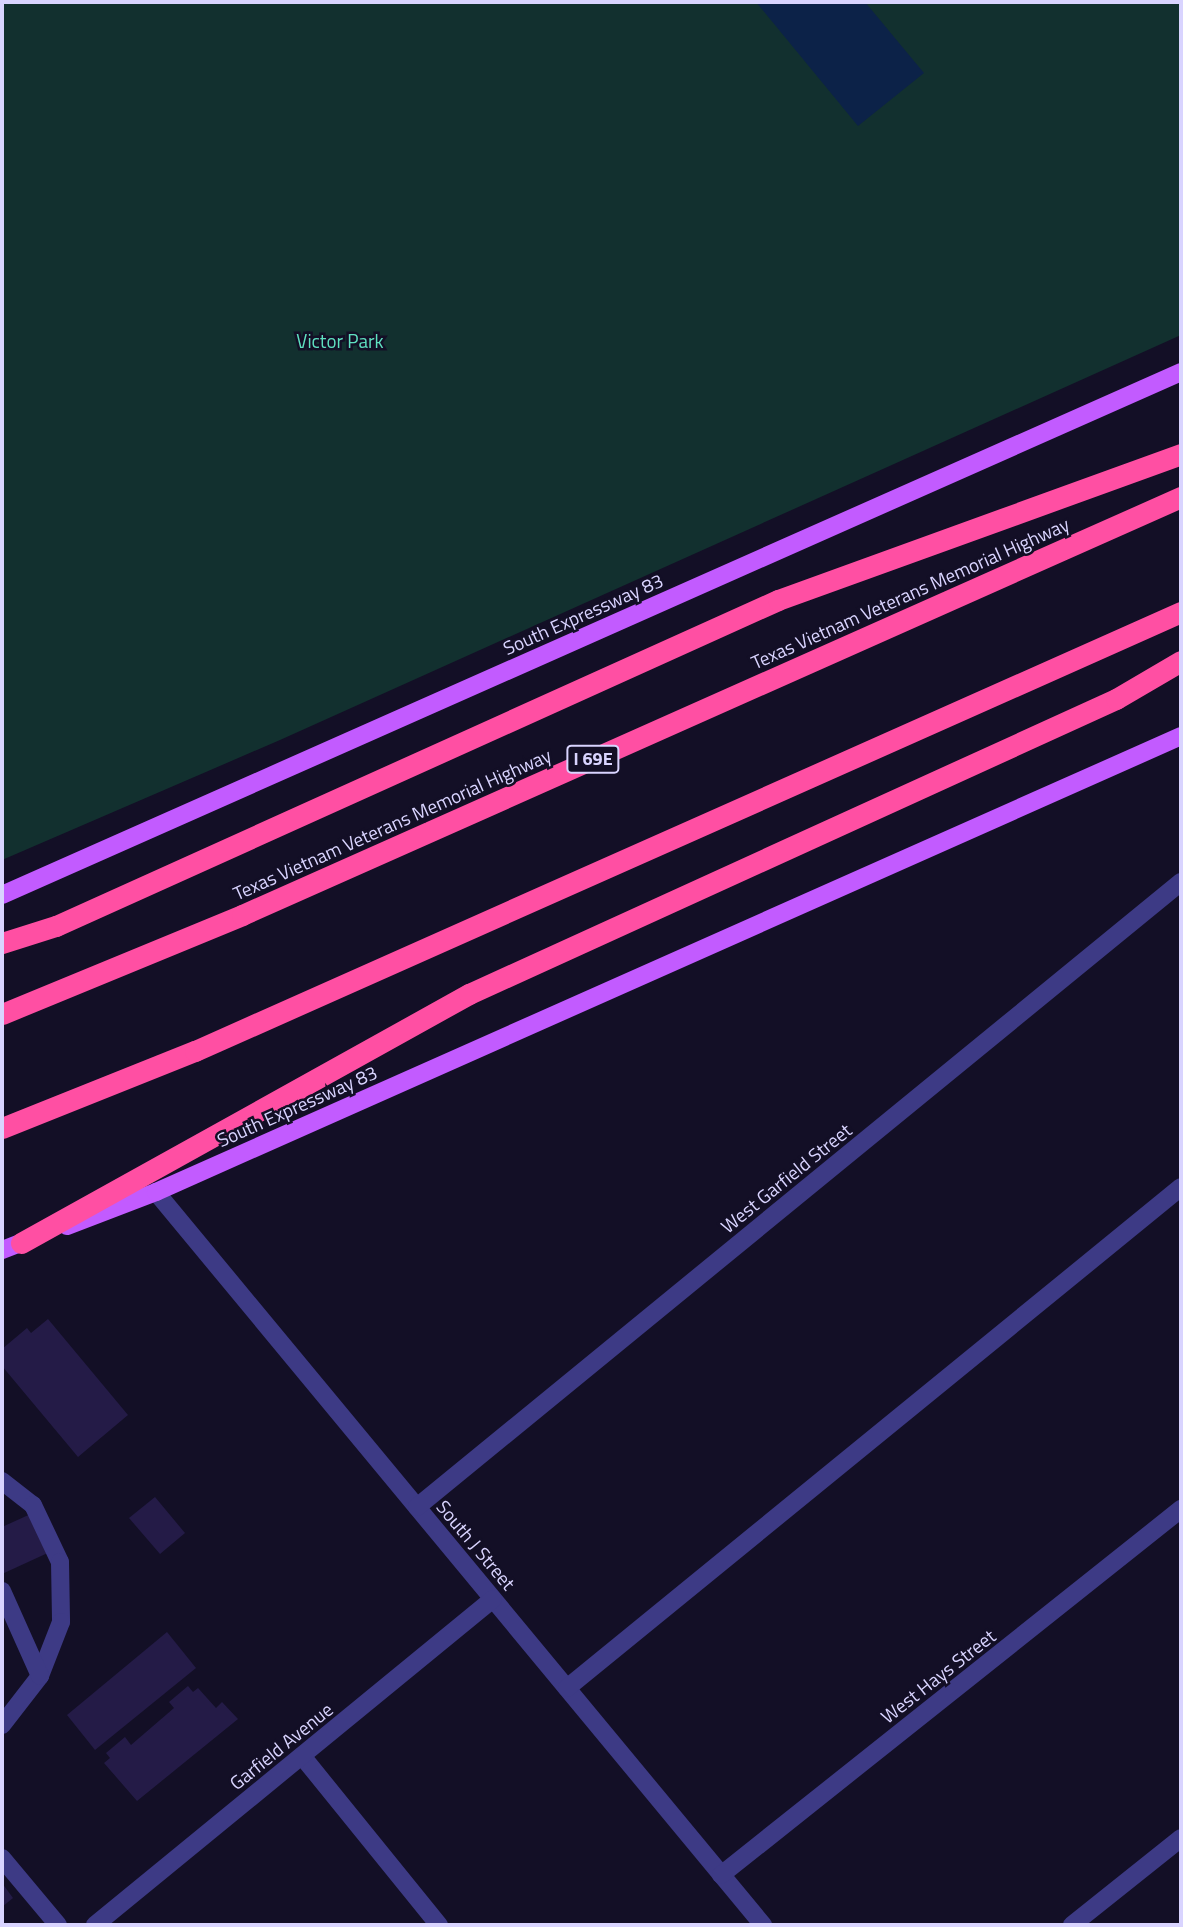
<!DOCTYPE html>
<style>
body{margin:0}
#map{position:relative;width:1183px;height:1927px;overflow:hidden;background:#130f26;font-family:"Titillium Web",sans-serif}
div>[style]{position:absolute}
[style*='--x']{left:calc(var(--x)*1px);top:calc(var(--y)*1px);width:calc(var(--w)*1px);rotate:calc(var(--a)*1deg)}
.green>*{inset:0;background:#12302f}
.water>*{inset:0;background:#0c2248}
.building>*{inset:0;background:#241b47}
.minor>*{height:18px;margin:-9px;padding:0 9px;transform-origin:9px;border-radius:9px;background:#3d3a85}
.major>*{height:18px;margin:-9px;padding:0 9px;transform-origin:9px;border-radius:9px;background:#c25bff}
.highway>*{height:21px;margin:-10.5px;padding:0 10.5px;transform-origin:10.5px;border-radius:10.5px;background:#ff4fa3}
span{translate:-50% -50%;white-space:nowrap;text-align:center;line-height:1.15;-webkit-text-stroke:5px #130f26;paint-order:stroke}
.shield-label span{padding:2px 5px;background:#130f26;border:2px solid;border-radius:5px;-webkit-text-stroke-width:0}
.shield-label{font-size:18px;color:#d9d4ff;font-weight:700}
.park-label{font-size:19px;color:#5fe0c0}
.street-label{font-size:19px;color:#d9d4ff}
.frame{position:absolute;inset:0;border:4px solid #d9d4ff;pointer-events:none}
</style>
<div id="map">
<div class="green">
<div style="clip-path:polygon(2px 2px,1181px 2px,1181px 335px,280px 740px,2px 860px)"></div>
</div>
<div class="water">
<div style="clip-path:polygon(756px 2px,865px 2px,924px 73px,858px 126px)"></div>
</div>
<div class="building">
<div style="clip-path:polygon(48px 1319px,128px 1415px,78px 1457px,2px 1366px,2px 1349px,27px 1328px,31px 1333px)"></div>
<div style="clip-path:polygon(155px 1497px,185px 1533px,160px 1554px,129px 1518px)"></div>
<div style="clip-path:polygon(35px 1512px,52px 1551px,2px 1574px,2px 1527px)"></div>
<div style="clip-path:polygon(167px 1632px,196px 1668px,95px 1750px,67px 1715px)"></div>
<div style="clip-path:polygon(188px 1686px,193px 1692px,198px 1688px,216px 1708px,222px 1702px,238px 1719px,137px 1801px,104px 1763px,110px 1758px,106px 1753px,125px 1737px,131px 1745px,174px 1708px,169px 1702px)"></div>
<div style="clip-path:polygon(2px 1883px,13px 1898px,2px 1907px)"></div>
</div>
<div class="minor">
<div style="--x:156;--y:1192;--w:952;--a:50.37"></div>
<div style="--x:2;--y:1481;--w:39;--a:38"></div>
<div style="--x:33;--y:1505;--w:63;--a:64.7"></div>
<div style="--x:60;--y:1562;--w:60;--a:89"></div>
<div style="--x:61;--y:1622;--w:58;--a:111.3"></div>
<div style="--x:40;--y:1676;--w:62;--a:127.8"></div>
<div style="--x:417;--y:1507;--w:987;--a:-39.29"></div>
<div style="--x:2;--y:1591;--w:93;--a:65.9"></div>
<div style="--x:567;--y:1688;--w:792;--a:-39.21"></div>
<div style="--x:302;--y:1756;--w:218;--a:51"></div>
<div style="--x:2;--y:1858;--w:87;--a:50.1"></div>
<div style="--x:721;--y:1875;--w:588;--a:-38.51"></div>
<div style="--x:95;--y:1925;--w:514;--a:-39.32"></div>
<div style="--x:1072;--y:1925;--w:139;--a:-38.6"></div>
</div>
<div class="major">
<div style="--x:2;--y:895;--w:1290;--a:-23.92"></div>
<div style="--x:67;--y:1226;--w:95;--a:-20.9"></div>
<div style="--x:156;--y:1192;--w:1122;--a:-23.98"></div>
<div style="--x:2;--y:1250;--w:31;--a:-21"></div>
</div>
<div class="highway">
<div style="--x:2;--y:943;--w:57;--a:-17.5"></div>
<div style="--x:56;--y:926;--w:792;--a:-24.3"></div>
<div style="--x:778;--y:600;--w:429;--a:-19.9"></div>
<div style="--x:2;--y:1014;--w:260;--a:-22.4"></div>
<div style="--x:242;--y:915;--w:1028;--a:-24"></div>
<div style="--x:2;--y:1128;--w:208;--a:-21.8"></div>
<div style="--x:195;--y:1051;--w:1079;--a:-24"></div>
<div style="--x:21;--y:1243;--w:513;--a:-29.07"></div>
<div style="--x:469;--y:994;--w:711;--a:-24.51"></div>
<div style="--x:1116;--y:699;--w:75;--a:-30.3"></div>
</div>
<div class="shield-label">
<span style="left:593px;top:759px">I 69E</span>
</div>
<div class="park-label">
<span style="left:340px;top:341px">Victor Park</span>
</div>
<div class="street-label">
<span style="left:910px;top:593px;rotate:-24deg">Texas Vietnam Veterans Memorial Highway</span>
<span style="left:583px;top:614px;rotate:-24deg">South Expressway 83</span>
<span style="left:392px;top:824px;rotate:-24deg">Texas Vietnam Veterans Memorial Highway</span>
<span style="left:297px;top:1106px;rotate:-24deg">South Expressway 83</span>
<span style="left:786px;top:1178px;rotate:-39deg">West Garfield Street</span>
<span style="left:476px;top:1545px;rotate:50deg">South J Street</span>
<span style="left:938px;top:1676px;rotate:-38deg">West Hays Street</span>
<span style="left:281px;top:1746px;rotate:-39deg">Garfield Avenue</span>
</div>
<div class="frame"></div>
</div>
